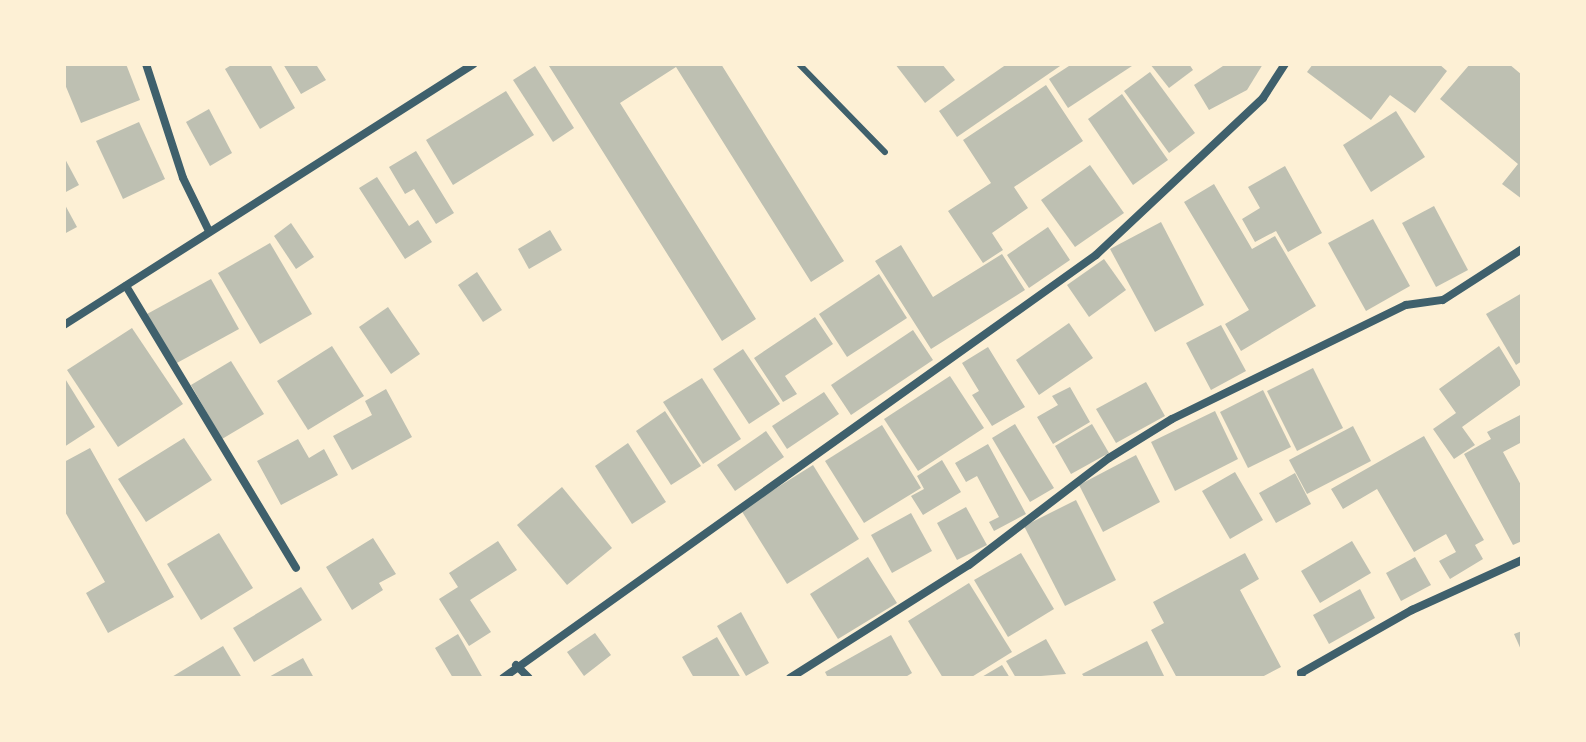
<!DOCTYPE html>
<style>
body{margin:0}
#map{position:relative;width:1586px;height:742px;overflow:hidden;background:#fdf0d5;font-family:"Fira Sans Condensed",sans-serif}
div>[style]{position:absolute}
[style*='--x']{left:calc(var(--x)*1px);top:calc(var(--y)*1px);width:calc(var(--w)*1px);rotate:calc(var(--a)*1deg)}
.building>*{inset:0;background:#bec0b2}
.service>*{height:6px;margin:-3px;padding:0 3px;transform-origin:3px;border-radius:3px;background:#3f606c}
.minor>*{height:8px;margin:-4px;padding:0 4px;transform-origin:4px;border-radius:4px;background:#3f606c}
span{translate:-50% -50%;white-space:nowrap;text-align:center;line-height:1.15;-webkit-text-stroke:6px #fdf0d5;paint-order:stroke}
.frame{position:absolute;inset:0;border:66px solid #fdf0d5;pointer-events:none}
</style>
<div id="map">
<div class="building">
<div style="clip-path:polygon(64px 64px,126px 64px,140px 100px,81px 123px,64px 82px)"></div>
<div style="clip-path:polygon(233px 64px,270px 64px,295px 108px,260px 129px,225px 69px)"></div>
<div style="clip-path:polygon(283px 64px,321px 64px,317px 66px,326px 80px,301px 94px)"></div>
<div style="clip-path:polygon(721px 64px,844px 261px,811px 282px,676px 67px,620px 103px,756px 319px,722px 341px,549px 66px)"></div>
<div style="clip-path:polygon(895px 64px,942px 64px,955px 80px,925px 103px)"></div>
<div style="clip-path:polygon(1007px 64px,1063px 64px,957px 137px,939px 111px)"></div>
<div style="clip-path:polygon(1072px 64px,1135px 64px,1068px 108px,1049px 79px)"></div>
<div style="clip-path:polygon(1150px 64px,1189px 64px,1193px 70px,1169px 88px)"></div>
<div style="clip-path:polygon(1226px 64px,1263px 64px,1247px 90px,1209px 110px,1194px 85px)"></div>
<div style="clip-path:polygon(1313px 64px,1439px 64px,1447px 71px,1415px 113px,1390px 95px,1371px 120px,1307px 72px)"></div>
<div style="clip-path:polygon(1470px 64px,1509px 64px,1522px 75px,1522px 199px,1502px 184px,1518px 164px,1440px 99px)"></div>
<div style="clip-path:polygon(535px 66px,574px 128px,553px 142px,513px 80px)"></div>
<div style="clip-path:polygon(1150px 72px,1195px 133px,1169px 153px,1124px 91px)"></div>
<div style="clip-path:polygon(1046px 85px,1083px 141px,1014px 187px,1028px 208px,992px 233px,1003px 250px,983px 263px,948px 211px,991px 183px,963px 140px)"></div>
<div style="clip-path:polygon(506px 91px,534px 135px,453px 185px,426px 140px)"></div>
<div style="clip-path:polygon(1122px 94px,1168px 160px,1133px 185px,1088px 119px)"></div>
<div style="clip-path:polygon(209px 109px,232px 153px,210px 166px,186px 122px)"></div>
<div style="clip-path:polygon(1396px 111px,1425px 157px,1371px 192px,1343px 145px)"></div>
<div style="clip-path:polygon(139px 122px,165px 179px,123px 199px,96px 141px)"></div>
<div style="clip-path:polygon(416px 151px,454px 213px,436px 224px,414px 189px,405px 194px,389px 167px)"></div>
<div style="clip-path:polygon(64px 157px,79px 185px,64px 193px)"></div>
<div style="clip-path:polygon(1090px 165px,1124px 213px,1075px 247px,1041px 200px)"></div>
<div style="clip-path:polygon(1285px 166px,1322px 233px,1288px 252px,1276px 231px,1255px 242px,1242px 219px,1260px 208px,1248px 187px)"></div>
<div style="clip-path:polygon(377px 177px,409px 226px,418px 220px,432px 242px,405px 259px,359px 188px)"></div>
<div style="clip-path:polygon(1214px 184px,1252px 249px,1275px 236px,1316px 306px,1241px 351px,1225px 324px,1249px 310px,1184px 202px)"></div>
<div style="clip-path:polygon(64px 203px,77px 227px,64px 234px)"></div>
<div style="clip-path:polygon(1434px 206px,1468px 270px,1436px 287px,1402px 223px)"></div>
<div style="clip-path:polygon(1373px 219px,1410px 286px,1366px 311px,1328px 243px)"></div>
<div style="clip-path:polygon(1161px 222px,1204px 305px,1155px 332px,1110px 249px)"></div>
<div style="clip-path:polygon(291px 223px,314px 257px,296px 269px,274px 236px)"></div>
<div style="clip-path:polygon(1048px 227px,1070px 260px,1029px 288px,1007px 255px)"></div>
<div style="clip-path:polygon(550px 230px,562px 250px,529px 269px,518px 249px)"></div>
<div style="clip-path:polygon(270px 243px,312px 314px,260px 344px,218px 273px)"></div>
<div style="clip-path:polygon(901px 245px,933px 297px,1002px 254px,1025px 290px,931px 349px,875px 261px)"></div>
<div style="clip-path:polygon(1104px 259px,1126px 290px,1089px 317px,1067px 285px)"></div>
<div style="clip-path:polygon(477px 272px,502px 310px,483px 322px,458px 285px)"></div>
<div style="clip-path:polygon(879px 274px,907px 318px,847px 357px,819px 314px)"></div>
<div style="clip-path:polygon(211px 279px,239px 329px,175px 364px,147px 314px)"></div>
<div style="clip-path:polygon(1522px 293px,1522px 361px,1516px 365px,1486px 314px)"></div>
<div style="clip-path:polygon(388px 307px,420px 354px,391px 374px,359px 327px)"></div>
<div style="clip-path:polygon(815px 317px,833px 344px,785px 376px,797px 394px,783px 402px,754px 358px)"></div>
<div style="clip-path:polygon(1069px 323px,1093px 358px,1039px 395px,1016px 360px)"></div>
<div style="clip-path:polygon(1221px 325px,1246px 371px,1211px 390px,1186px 343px)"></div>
<div style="clip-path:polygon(132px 328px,183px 404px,118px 447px,67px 370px)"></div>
<div style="clip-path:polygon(913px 330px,933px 360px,851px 415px,831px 385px)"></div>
<div style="clip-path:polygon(332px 346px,364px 396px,308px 430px,277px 381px)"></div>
<div style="clip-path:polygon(1499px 346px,1522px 384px,1462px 427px,1475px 445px,1454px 459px,1433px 429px,1456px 413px,1439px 389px)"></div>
<div style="clip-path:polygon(988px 347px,1025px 407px,992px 426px,972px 395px,979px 391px,962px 363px)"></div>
<div style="clip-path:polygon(743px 349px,780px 404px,749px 424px,713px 369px)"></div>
<div style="clip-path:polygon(231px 361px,264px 414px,222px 439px,191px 385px)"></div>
<div style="clip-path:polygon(1313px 368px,1343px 428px,1297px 451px,1267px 391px)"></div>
<div style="clip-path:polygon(950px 376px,984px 428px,918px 471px,884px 419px)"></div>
<div style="clip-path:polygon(64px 377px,95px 427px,64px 447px)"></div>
<div style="clip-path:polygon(702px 378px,741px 439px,703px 464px,663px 402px)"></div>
<div style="clip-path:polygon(1146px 382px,1165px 416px,1116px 443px,1096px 409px)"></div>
<div style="clip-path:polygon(1070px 387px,1090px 422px,1053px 444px,1037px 417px,1058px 405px,1052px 396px)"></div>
<div style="clip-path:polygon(386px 389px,412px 437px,352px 470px,333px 436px,372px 415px,365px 401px)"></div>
<div style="clip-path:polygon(1263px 390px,1291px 447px,1248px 468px,1220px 412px)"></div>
<div style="clip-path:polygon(824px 392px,839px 414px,787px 449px,772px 426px)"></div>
<div style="clip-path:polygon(665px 411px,701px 466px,671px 485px,636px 431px)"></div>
<div style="clip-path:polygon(1215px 411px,1238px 459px,1175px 491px,1151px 442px)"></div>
<div style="clip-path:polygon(1522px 414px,1522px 442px,1503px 452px,1522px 487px,1522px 541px,1513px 545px,1464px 454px,1491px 439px,1487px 432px)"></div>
<div style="clip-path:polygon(1015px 424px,1054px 488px,1030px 502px,992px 438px)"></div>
<div style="clip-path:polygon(1092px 424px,1109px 453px,1071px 474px,1055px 446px)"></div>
<div style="clip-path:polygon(882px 425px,921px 488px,864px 523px,825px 461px)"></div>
<div style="clip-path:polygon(1353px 426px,1371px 461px,1307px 494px,1289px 460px)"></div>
<div style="clip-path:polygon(766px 431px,784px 457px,735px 491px,717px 465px)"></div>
<div style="clip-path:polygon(1424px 436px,1484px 540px,1475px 545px,1483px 559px,1450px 579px,1439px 561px,1456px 552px,1446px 534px,1414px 552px,1377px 489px,1343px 509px,1331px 489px)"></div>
<div style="clip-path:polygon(184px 438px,212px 480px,146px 522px,118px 479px)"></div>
<div style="clip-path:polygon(298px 439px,309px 458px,324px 449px,338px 475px,281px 505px,257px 461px)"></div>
<div style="clip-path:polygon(628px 443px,666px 502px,632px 524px,595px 466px)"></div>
<div style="clip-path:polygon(988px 444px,1026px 514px,994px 531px,989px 522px,999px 517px,977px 476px,966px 482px,955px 463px)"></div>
<div style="clip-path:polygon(90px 448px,174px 597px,108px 633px,86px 593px,105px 582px,64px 510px,64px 462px)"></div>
<div style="clip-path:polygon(1136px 455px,1160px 502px,1103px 532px,1079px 485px)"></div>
<div style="clip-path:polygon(942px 460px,961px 492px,923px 515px,911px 496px,924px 489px,917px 476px)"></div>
<div style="clip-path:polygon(813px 465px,859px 539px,787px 584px,741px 510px)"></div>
<div style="clip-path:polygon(1235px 472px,1263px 520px,1230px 539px,1202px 491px)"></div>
<div style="clip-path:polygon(1295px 473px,1311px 504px,1276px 523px,1259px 493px)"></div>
<div style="clip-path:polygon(562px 487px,612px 548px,567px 585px,517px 525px)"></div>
<div style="clip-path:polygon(1076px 500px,1116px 580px,1065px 606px,1024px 526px)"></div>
<div style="clip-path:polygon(966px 507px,987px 545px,957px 560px,937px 523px)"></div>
<div style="clip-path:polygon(911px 513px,932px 551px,892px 573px,871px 535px)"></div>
<div style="clip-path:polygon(219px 533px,253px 588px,201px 620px,167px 564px)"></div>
<div style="clip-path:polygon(373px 538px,396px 574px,379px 583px,383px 590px,352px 610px,326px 567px)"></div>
<div style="clip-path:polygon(498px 541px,517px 570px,470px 600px,491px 632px,469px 646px,439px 599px,458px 587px,449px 573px)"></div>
<div style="clip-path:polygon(1352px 541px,1371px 573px,1320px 603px,1301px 571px)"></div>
<div style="clip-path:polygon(1021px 553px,1054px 609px,1008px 637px,974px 580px)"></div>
<div style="clip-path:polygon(1245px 553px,1259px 579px,1240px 590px,1281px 667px,1260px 678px,1177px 678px,1151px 630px,1164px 623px,1153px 602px)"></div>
<div style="clip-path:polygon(868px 557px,897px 603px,838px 639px,810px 594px)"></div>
<div style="clip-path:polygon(1415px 557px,1431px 585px,1401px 601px,1386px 573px)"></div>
<div style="clip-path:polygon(969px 583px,1012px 652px,970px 678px,943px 678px,908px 621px)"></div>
<div style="clip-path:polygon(301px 587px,322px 620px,254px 662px,233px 628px)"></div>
<div style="clip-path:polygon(1360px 589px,1375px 618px,1329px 644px,1313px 615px)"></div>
<div style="clip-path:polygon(741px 612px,769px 663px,746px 676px,717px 626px)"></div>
<div style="clip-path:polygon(1522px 631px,1522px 652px,1514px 634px)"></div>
<div style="clip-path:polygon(595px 633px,611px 655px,584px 676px,567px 652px)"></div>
<div style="clip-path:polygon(458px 634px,483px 678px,453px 678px,435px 648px)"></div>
<div style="clip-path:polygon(891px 635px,912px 673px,904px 678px,828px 678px,825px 672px)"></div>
<div style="clip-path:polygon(717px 637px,741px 678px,694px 678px,682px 657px)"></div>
<div style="clip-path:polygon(1046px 639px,1066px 674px,1016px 678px,1006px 661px)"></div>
<div style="clip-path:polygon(1147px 641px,1165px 678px,1085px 678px,1082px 674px)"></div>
<div style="clip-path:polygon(223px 646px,242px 678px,170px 678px)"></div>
<div style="clip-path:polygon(303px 658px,314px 678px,267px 678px)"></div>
<div style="clip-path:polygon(1002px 665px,1010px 678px,980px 678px)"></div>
</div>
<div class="service">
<div style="--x:799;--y:64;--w:123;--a:45.7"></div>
</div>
<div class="minor">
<div style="--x:146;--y:64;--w:120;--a:72"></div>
<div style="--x:183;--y:178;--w:59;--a:63.9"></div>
<div style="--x:126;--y:286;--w:329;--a:58.9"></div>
<div style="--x:64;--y:325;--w:485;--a:-32.5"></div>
<div style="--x:516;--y:665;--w:18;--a:45"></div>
<div style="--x:503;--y:678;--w:728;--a:-35.5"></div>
<div style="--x:1096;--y:255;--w:229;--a:-43.2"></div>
<div style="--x:1263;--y:98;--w:40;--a:-57.1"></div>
<div style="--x:790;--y:678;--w:212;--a:-32.3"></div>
<div style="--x:969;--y:565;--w:176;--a:-37.4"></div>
<div style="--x:1109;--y:458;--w:74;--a:-31.8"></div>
<div style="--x:1172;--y:419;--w:260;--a:-26"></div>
<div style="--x:1406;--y:305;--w:37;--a:-8"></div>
<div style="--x:1443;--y:300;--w:94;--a:-32.8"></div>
<div style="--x:1302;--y:678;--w:5;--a:-101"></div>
<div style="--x:1301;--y:673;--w:128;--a:-29.6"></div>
<div style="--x:1412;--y:610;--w:121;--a:-24.4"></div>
</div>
<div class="frame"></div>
</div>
